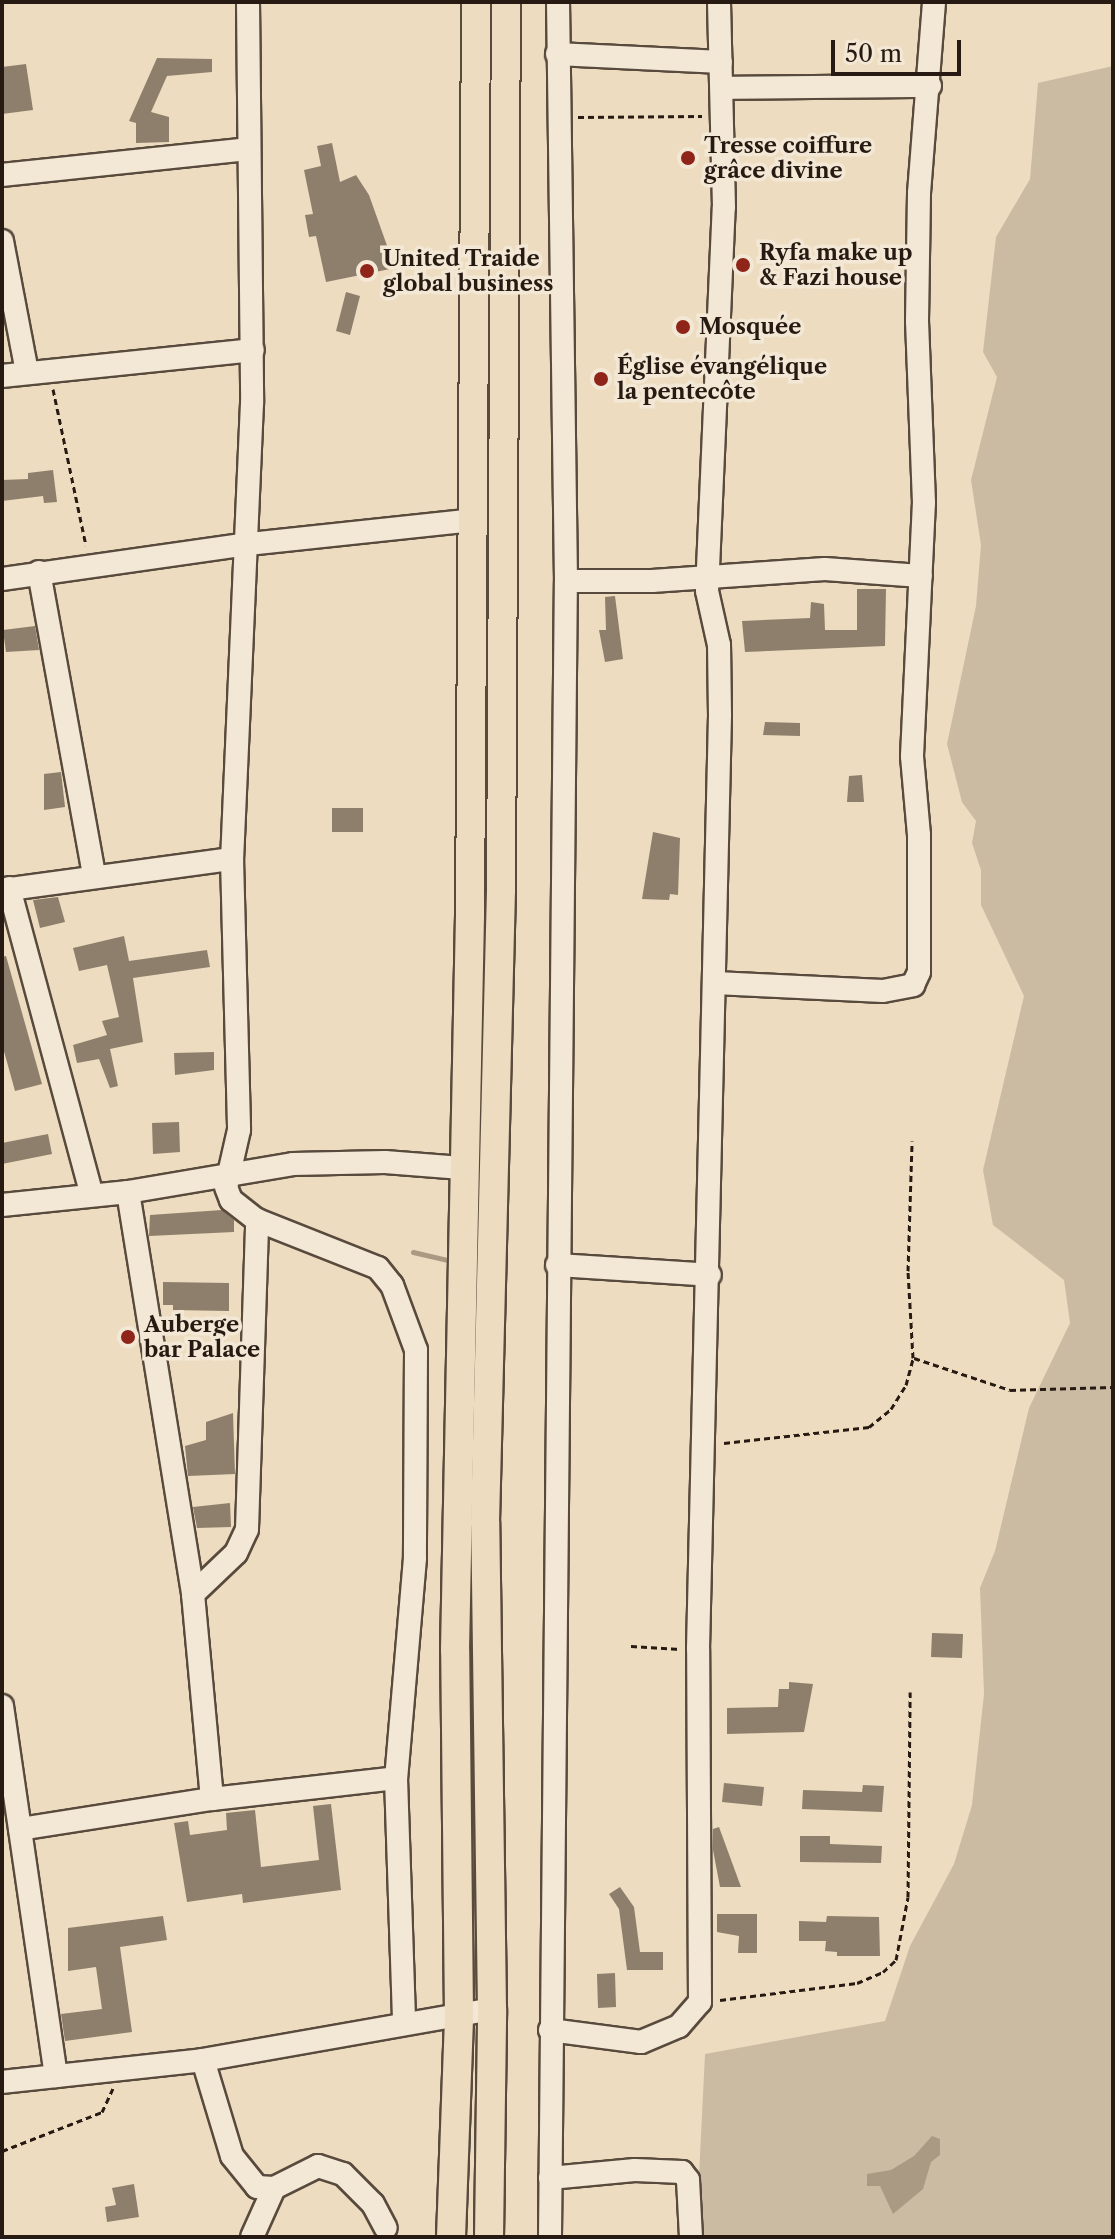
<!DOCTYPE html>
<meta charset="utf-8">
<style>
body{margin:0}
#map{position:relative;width:1115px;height:2239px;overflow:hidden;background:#eddcbf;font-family:"Libre Caslon Text",serif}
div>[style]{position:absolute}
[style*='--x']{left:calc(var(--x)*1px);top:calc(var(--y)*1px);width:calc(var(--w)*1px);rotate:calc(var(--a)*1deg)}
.green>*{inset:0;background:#cbbba2}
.water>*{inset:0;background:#aa9a84}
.stream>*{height:5px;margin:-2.5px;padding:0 2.5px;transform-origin:2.5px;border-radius:2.5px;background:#aa9a84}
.building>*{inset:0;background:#8e7f6c}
.path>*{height:3px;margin-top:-1.5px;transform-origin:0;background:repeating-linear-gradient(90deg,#271a12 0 6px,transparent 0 10px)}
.roads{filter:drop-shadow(2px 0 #584a3d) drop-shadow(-2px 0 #584a3d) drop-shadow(0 2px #584a3d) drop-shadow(0 -2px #584a3d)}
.minor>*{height:22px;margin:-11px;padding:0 11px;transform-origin:11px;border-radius:11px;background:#f3e8d5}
.major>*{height:28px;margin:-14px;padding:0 14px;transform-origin:14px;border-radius:14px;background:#eddcbf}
.dots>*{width:22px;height:22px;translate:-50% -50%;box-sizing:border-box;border:4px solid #f3e8d5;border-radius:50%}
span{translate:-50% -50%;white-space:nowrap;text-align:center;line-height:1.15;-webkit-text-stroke:7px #f3e8d5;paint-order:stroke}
.poi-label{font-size:22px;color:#271a12;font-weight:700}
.left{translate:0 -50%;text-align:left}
.frame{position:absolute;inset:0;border:4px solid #271a12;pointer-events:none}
.scale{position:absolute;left:831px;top:40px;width:130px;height:36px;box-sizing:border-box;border:4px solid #271a12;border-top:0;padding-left:10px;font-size:24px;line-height:28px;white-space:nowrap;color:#271a12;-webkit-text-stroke:6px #f3e8d5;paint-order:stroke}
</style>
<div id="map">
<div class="green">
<div style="clip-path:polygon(1113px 66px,1113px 2237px,696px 2237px,705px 2054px,885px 2021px,910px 1946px,954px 1864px,972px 1805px,984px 1694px,980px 1588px,995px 1551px,1029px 1408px,1070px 1323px,1064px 1280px,993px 1225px,983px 1170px,1024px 996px,981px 905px,981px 870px,972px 843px,976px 821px,962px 802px,947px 744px,976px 606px,981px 545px,971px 480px,997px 377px,983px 352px,996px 237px,1030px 179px,1038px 83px)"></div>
</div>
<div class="water">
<div style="clip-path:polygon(932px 2136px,940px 2139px,940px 2155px,931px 2162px,923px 2189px,893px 2214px,880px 2186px,867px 2186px,867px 2174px,891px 2170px,914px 2156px)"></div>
</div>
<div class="stream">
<div style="--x:413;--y:1252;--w:37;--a:13"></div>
</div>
<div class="building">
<div style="clip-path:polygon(157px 58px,212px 59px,212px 72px,167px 76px,151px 112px,169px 117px,169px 142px,136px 143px,136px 123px,129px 121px)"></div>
<div style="clip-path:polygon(26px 64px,33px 110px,2px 114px,2px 67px)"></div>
<div style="clip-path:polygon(332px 143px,340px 182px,356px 175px,369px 195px,395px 268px,326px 282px,316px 236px,309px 237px,305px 215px,313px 214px,304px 170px,321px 166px,317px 146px)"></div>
<div style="clip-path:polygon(346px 292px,360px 296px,350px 335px,336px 331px)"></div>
<div style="clip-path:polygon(53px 470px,57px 502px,44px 503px,43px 496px,2px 501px,2px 480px,28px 479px,28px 473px)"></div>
<div style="clip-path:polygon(857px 589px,886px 589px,885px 646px,745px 652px,742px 621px,810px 618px,811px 602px,824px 604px,825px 630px,857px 630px)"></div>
<div style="clip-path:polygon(615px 596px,623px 659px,605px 662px,599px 630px,606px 630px,605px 597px)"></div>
<div style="clip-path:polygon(35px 626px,39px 650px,6px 652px,3px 630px)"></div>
<div style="clip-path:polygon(765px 722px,800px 723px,800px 736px,763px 735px)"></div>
<div style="clip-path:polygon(61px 772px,65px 807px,44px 810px,44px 774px)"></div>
<div style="clip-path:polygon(862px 775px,864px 802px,847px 802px,849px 776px)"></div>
<div style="clip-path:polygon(332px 808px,363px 808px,363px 832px,332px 832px)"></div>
<div style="clip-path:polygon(653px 832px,680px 838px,678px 895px,670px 894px,669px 900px,642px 899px)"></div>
<div style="clip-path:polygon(58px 897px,65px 922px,40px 928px,33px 900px)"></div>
<div style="clip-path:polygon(124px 936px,129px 961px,207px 950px,210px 967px,133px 978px,143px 1042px,110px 1049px,118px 1086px,110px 1088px,99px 1059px,77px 1063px,73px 1045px,107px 1035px,102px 1021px,119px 1017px,107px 965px,79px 971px,73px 948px)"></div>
<div style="clip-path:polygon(6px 956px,42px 1084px,15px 1091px,2px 1044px,2px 957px)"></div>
<div style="clip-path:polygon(214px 1052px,214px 1070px,175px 1075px,174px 1053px)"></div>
<div style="clip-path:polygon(179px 1122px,180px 1152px,153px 1154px,152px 1123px)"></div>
<div style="clip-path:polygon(48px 1134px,52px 1154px,2px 1164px,2px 1143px)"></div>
<div style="clip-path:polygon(222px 1210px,234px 1220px,234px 1232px,149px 1236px,150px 1215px)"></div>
<div style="clip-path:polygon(163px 1282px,229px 1283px,229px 1311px,173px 1310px,173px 1305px,163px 1305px)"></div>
<div style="clip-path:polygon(233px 1413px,235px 1474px,188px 1476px,185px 1446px,206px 1440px,206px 1422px)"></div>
<div style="clip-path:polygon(230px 1503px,231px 1527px,197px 1528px,193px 1507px)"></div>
<div style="clip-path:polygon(932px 1633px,963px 1634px,962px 1658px,931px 1657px)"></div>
<div style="clip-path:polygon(789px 1682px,813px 1684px,804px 1732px,727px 1734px,727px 1708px,778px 1707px,779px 1689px,789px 1689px)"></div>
<div style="clip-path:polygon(724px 1783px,764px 1787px,762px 1806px,722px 1802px)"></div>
<div style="clip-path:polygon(863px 1785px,884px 1786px,882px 1812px,802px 1809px,803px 1790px,862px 1792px)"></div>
<div style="clip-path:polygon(331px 1804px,341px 1890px,243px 1903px,242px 1894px,187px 1902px,174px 1823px,188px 1821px,190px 1835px,227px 1830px,226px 1813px,255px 1810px,261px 1867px,319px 1860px,313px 1806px)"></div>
<div style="clip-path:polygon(719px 1827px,741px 1887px,720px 1887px,713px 1850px,713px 1829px)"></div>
<div style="clip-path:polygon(800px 1836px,830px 1836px,830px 1844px,882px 1846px,881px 1863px,800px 1862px)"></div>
<div style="clip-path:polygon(620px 1887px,634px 1907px,640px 1952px,663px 1952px,663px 1970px,627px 1970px,619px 1909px,609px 1894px)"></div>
<div style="clip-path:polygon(717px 1914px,757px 1914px,757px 1953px,738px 1953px,739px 1936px,717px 1932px)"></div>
<div style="clip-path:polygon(163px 1916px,167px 1940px,120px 1947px,132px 2032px,65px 2041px,61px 2014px,102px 2009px,96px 1967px,68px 1971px,68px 1928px)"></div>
<div style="clip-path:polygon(827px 1916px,879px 1917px,880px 1956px,837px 1956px,837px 1952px,825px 1951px,826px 1941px,799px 1941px,799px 1921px,826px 1922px)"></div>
<div style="clip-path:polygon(615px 1973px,616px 2007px,598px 2008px,597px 1974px)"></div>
<div style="clip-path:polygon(134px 2184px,139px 2217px,107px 2222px,105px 2207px,116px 2205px,112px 2188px)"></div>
</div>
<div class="path">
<div style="--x:578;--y:117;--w:124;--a:-0.5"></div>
<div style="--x:53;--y:389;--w:160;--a:78.1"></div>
<div style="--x:914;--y:1358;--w:101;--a:18.4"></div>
<div style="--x:1010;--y:1390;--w:103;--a:-1.7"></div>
<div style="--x:724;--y:1443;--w:146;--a:-6.3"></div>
<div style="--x:869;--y:1427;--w:28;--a:-39"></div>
<div style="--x:891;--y:1409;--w:28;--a:-58"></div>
<div style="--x:906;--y:1385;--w:28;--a:-75"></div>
<div style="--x:913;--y:1358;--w:87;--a:-93.3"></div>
<div style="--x:908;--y:1271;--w:130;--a:-88.2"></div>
<div style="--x:631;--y:1646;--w:49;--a:3.5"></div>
<div style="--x:720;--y:2000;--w:138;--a:-7.1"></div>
<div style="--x:857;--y:1983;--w:28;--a:-23"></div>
<div style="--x:883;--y:1972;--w:18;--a:-43"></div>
<div style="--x:896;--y:1960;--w:64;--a:-79.2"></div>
<div style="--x:908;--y:1897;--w:205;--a:-89.4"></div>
<div style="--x:2;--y:2151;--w:107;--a:-21.3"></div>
<div style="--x:102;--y:2112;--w:26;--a:-65"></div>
</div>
<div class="roads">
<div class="minor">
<div style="--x:248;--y:2;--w:401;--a:89.4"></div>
<div style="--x:252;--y:403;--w:456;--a:92.5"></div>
<div style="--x:232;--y:859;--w:271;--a:88.5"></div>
<div style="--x:239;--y:1130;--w:58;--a:102.8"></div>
<div style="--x:226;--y:1187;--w:14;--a:69"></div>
<div style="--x:231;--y:1200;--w:33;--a:38"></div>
<div style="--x:257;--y:1220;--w:130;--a:21.6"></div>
<div style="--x:378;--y:1268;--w:22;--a:51"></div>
<div style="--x:392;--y:1285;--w:69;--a:69.7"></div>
<div style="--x:416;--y:1350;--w:208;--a:90.3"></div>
<div style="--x:415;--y:1558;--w:221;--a:94.9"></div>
<div style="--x:396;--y:1778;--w:246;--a:88.1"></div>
<div style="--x:557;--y:54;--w:164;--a:2.8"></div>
<div style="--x:722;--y:88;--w:208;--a:-0.6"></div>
<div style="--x:2;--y:175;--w:248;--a:-6"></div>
<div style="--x:2;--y:241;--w:133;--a:79.2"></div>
<div style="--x:2;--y:376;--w:252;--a:-5.9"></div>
<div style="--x:39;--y:572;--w:308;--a:79.7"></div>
<div style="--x:2;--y:579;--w:249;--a:-8.1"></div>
<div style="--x:249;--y:544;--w:226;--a:-6.1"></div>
<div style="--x:566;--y:581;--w:86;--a:0"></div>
<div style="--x:652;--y:581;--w:173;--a:-4"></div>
<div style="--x:825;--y:569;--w:96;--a:4.2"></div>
<div style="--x:9;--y:888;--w:318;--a:74.9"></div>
<div style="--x:2;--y:890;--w:232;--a:-7.7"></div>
<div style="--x:715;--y:983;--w:168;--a:2.7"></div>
<div style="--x:883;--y:991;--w:31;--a:-11"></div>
<div style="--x:913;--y:985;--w:14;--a:-65"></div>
<div style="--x:919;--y:972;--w:137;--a:-90"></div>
<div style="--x:919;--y:835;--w:79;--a:-95.1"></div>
<div style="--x:912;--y:756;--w:253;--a:-87.3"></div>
<div style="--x:924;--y:503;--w:182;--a:-92.2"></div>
<div style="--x:917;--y:321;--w:128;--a:-89.1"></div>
<div style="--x:919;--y:193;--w:192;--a:-85.5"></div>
<div style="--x:128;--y:1192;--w:407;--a:80.8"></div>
<div style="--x:193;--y:1594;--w:206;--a:84.7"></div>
<div style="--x:2;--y:1205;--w:127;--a:-5.9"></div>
<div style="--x:128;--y:1192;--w:167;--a:-9.6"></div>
<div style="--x:293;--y:1164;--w:92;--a:-1.2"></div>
<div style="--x:385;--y:1162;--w:77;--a:4.5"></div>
<div style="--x:557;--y:1265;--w:153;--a:3.7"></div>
<div style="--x:193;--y:1594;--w:59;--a:-43.6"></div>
<div style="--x:236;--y:1553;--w:26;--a:-65"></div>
<div style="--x:247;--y:1529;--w:309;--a:-88.1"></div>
<div style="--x:2;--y:1706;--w:374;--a:81.7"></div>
<div style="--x:20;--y:1829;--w:194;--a:-8.9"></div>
<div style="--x:212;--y:1799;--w:185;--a:-6.5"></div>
<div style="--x:550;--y:2030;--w:92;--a:7.5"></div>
<div style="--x:641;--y:2042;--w:41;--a:-22.8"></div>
<div style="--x:679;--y:2026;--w:32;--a:-49"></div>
<div style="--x:700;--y:2002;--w:353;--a:-90.3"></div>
<div style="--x:698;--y:1649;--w:934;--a:-88.65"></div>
<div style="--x:720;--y:715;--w:70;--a:-90.8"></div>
<div style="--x:719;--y:645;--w:55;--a:-102.5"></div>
<div style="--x:707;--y:591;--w:384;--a:-87.5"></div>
<div style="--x:724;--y:207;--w:205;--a:-91.4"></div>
<div style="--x:203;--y:2060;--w:100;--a:73.2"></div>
<div style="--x:232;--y:2156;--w:40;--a:51"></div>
<div style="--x:257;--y:2187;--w:17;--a:3"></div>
<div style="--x:2;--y:2082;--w:202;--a:-6.2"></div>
<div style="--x:203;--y:2060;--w:293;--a:-10"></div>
<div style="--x:550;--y:2178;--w:85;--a:-5.4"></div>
<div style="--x:635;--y:2170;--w:47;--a:2.4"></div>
<div style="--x:682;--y:2172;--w:10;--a:53"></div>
<div style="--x:688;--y:2180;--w:57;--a:87"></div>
<div style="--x:252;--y:2237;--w:54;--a:-65.8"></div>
<div style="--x:274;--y:2188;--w:49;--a:-26.6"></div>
<div style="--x:318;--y:2166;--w:26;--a:18"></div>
<div style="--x:343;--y:2174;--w:42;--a:45"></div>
<div style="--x:373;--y:2204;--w:27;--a:62"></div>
<div style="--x:550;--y:2237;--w:1656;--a:-89.45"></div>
<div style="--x:566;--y:581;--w:579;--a:-90.79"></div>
</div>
<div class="major">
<div style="--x:451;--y:2237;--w:222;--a:-87.9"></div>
<div style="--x:459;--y:2015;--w:365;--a:-90.6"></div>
<div style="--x:455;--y:1650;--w:735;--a:-88.83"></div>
<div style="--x:470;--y:915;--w:913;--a:-89.62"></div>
<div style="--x:489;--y:2237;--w:228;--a:-89.2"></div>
<div style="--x:492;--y:2009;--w:487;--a:-90.8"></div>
<div style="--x:485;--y:1522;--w:632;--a:-88.55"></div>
<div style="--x:501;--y:890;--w:888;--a:-89.68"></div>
</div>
</div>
<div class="dots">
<div style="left:688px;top:158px;background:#8f2418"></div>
<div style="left:743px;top:265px;background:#8f2418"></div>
<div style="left:367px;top:271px;background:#8f2418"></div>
<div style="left:683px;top:327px;background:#8f2418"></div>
<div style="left:601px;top:379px;background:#8f2418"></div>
<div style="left:128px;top:1337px;background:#8f2418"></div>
</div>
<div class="poi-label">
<span class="left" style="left:704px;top:158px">Tresse coiffure<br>grâce divine</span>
<span class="left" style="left:759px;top:265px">Ryfa make up<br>&amp; Fazi house</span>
<span class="left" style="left:383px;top:271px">United Traide<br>global business</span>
<span class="left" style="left:699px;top:327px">Mosquée</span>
<span class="left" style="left:617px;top:379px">Église évangélique<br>la pentecôte</span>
<span class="left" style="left:144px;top:1337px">Auberge<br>bar Palace</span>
</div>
<div class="frame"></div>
<div class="scale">50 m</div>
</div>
